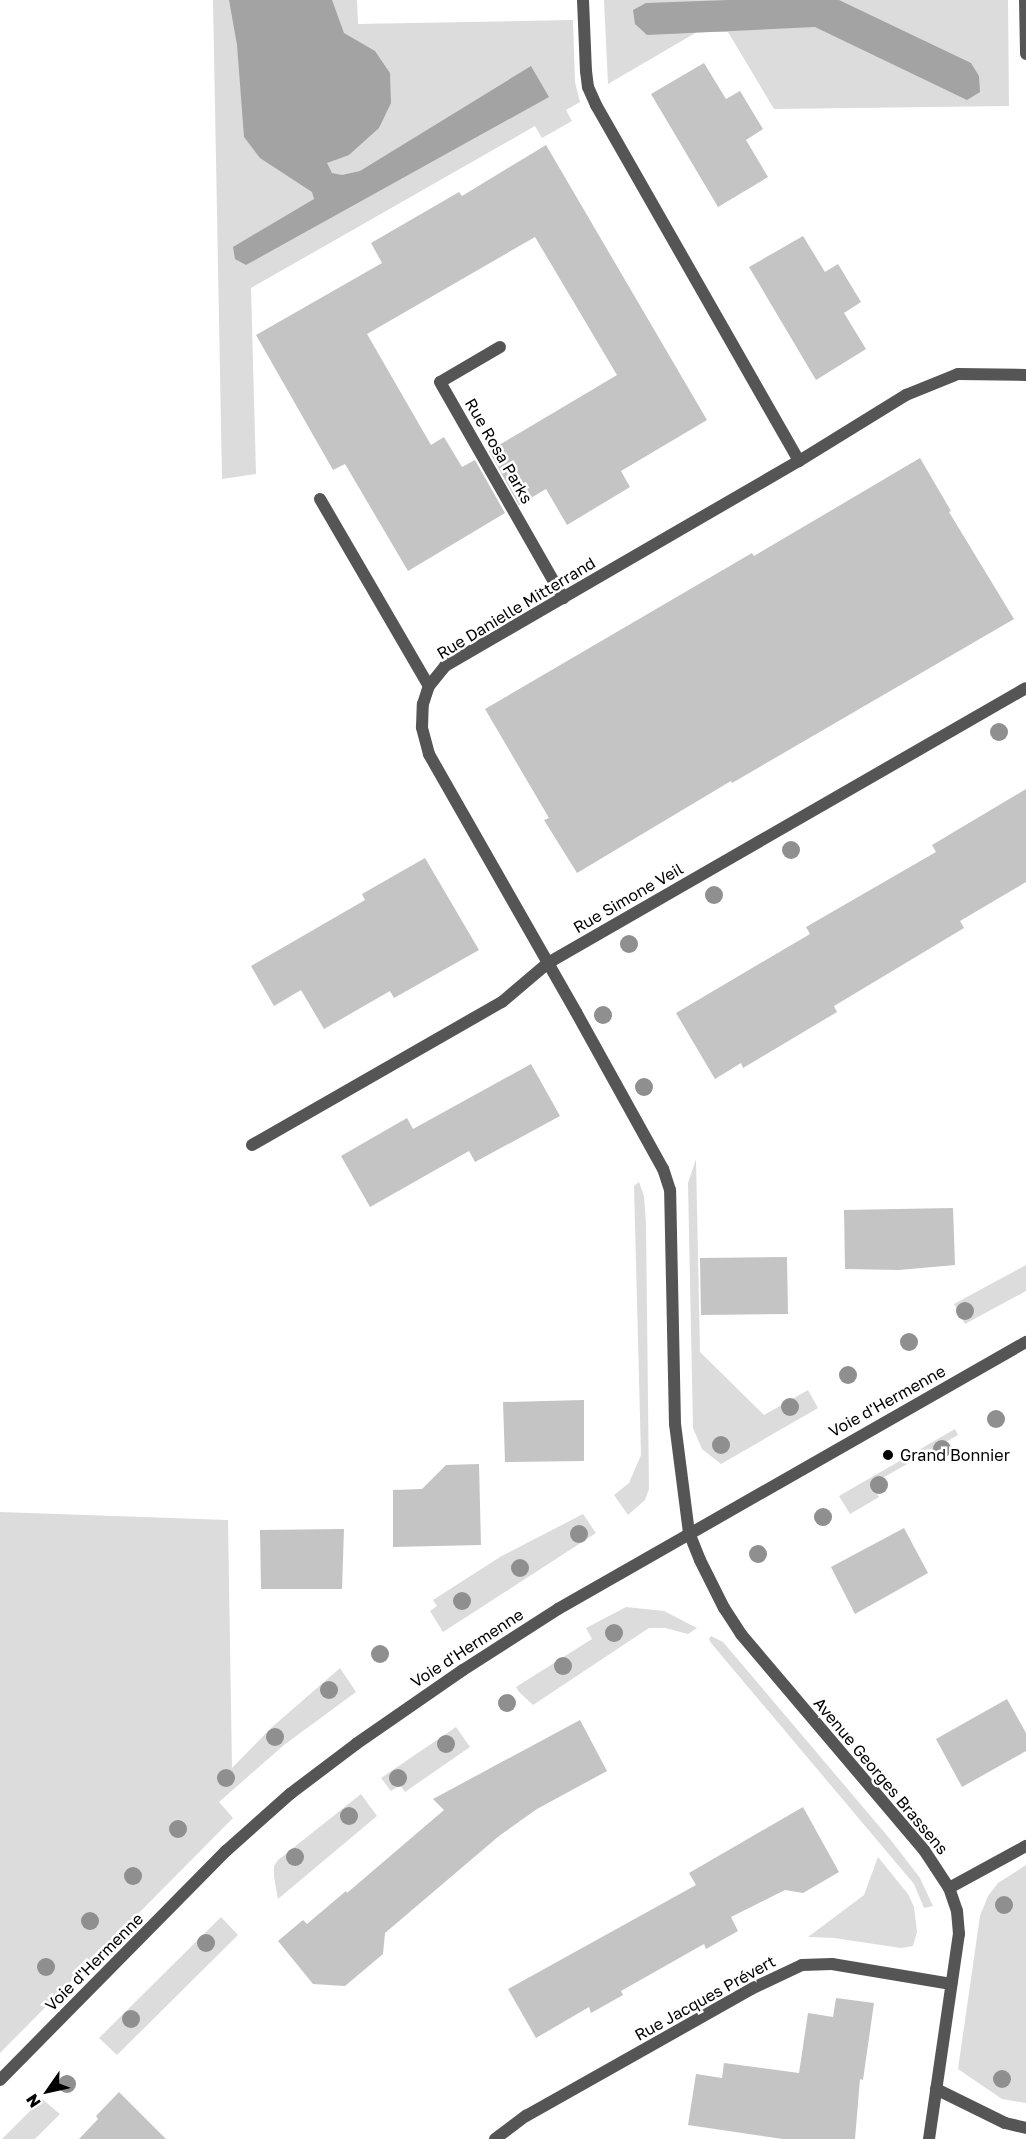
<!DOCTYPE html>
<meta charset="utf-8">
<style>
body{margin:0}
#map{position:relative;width:1026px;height:2139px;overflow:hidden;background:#fff;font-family:"Golos Text",sans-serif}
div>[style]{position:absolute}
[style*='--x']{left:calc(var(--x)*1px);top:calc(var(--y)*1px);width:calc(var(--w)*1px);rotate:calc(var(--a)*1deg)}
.green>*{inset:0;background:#dcdcdc}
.water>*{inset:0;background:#a3a3a3}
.building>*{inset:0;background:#c4c4c4}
.lane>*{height:12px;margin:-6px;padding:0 6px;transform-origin:6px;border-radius:6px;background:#555}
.street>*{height:12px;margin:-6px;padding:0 6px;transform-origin:6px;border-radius:6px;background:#555}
.trees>*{width:18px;height:18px;margin:-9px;border-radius:50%;background:#8f8f8f}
.dots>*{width:16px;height:16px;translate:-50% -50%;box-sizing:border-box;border:3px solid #fff;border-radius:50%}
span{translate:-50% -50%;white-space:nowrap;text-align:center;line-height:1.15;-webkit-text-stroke:5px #fff;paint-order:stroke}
.street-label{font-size:16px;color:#000}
.poi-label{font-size:16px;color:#000}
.left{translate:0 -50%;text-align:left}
.north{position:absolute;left:18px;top:2061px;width:60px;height:60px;-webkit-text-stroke:4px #fff;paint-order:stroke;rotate:236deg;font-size:16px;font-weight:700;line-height:24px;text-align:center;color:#000}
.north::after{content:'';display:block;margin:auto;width:21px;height:27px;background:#000;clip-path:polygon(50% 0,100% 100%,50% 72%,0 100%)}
</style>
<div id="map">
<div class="green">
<div style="clip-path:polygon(213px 0,357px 0,358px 24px,573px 20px,575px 82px,580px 102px,566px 110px,572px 121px,542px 138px,535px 126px,251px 288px,256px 474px,222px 479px)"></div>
<div style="clip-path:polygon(604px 0,1008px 0,1009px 106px,774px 109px,728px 32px,697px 32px,608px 84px)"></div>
<div style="clip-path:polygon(696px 1159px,700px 1352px,764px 1415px,808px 1390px,818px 1408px,721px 1464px,702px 1449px,693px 1428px,688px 1183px)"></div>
<div style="clip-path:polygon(639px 1182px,644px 1196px,646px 1223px,649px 1489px,645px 1500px,628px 1515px,614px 1495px,629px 1483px,641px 1455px,634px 1186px)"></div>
<div style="clip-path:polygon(1026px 1265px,1026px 1291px,965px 1324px,954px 1304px)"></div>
<div style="clip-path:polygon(955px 1429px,958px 1435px,872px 1484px,879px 1497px,850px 1514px,839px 1496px)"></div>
<div style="clip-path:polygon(0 1512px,228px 1520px,232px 1768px,271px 1728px,340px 1668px,356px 1692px,284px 1745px,219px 1802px,233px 1818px,0 2053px)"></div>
<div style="clip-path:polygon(583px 1514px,596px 1533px,443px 1632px,430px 1611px,437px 1606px,433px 1600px,500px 1557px)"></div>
<div style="clip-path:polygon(626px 1607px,664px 1611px,697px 1628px,688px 1634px,665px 1628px,649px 1628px,533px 1705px,519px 1692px,516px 1687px,592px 1639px,586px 1628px)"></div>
<div style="clip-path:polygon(711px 1636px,723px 1642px,890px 1839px,920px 1878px,933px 1906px,924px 1908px,914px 1884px,711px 1643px,709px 1639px)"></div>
<div style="clip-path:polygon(456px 1727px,470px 1747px,405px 1792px,400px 1785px,391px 1791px,381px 1778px)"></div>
<div style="clip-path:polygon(361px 1794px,377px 1816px,278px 1899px,274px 1877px,274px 1866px,278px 1860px)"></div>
<div style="clip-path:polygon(878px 1857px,908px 1894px,914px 1907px,917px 1932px,913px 1946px,901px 1948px,834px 1938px,808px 1937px,864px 1895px)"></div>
<div style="clip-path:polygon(1026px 1865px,1026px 2103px,1002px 2099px,958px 2069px,980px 1916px,988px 1896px,998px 1883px)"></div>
<div style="clip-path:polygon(221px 1917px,238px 1935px,117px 2055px,99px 2038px)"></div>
<div style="clip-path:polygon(42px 2099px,60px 2114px,35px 2139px,2px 2139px)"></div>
</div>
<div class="water">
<div style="clip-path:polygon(229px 0,332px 0,344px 33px,375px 51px,390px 73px,391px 103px,379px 128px,349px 155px,327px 163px,332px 173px,342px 175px,360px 171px,531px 66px,549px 97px,246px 265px,235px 259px,233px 247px,314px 199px,312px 192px,260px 158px,244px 137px,237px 45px)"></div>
<div style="clip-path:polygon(728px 0,839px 0,971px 63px,979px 76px,980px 92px,967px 100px,815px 27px,647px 35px,635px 24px,633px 10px,646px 3px)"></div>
</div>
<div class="building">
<div style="clip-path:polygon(704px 63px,726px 99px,740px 91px,763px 129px,746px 140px,768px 177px,718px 207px,651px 94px)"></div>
<div style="clip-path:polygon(546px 145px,707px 420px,621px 471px,630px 487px,567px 525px,546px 489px,519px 505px,489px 451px,617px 375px,535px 237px,367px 334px,431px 445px,444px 437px,462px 467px,475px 460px,505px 513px,408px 571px,345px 464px,333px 470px,256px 335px,382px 263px,371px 243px,459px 192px,462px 196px)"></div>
<div style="clip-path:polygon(803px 236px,825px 272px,838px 264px,861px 302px,844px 313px,866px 349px,816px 380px,749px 267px)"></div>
<div style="clip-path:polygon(920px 458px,951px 511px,949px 512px,1014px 619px,732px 783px,731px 781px,577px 873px,544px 820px,549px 818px,485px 709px,752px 553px,754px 556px)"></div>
<div style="clip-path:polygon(1026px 789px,1026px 882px,960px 921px,964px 928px,834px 1006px,837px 1012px,743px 1068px,741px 1063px,715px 1079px,676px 1013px,810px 934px,806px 927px,936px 852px,932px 845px)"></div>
<div style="clip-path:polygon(425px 858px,479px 950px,394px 998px,390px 991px,324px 1029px,301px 990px,274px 1006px,251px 966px,365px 900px,362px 894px)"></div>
<div style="clip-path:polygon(531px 1064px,560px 1116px,475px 1162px,469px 1151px,370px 1207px,341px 1156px,407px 1118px,413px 1129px)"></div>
<div style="clip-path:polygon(953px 1208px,955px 1265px,899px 1270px,845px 1269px,844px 1210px)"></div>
<div style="clip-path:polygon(787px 1257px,788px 1314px,701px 1315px,700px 1258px)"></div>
<div style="clip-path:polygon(584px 1400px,584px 1461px,505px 1462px,503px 1402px)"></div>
<div style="clip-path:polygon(479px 1464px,481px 1545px,393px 1547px,393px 1490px,422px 1489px,446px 1465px)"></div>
<div style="clip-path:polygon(904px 1528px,928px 1573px,855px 1614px,831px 1567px)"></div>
<div style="clip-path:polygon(344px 1529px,342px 1589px,261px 1589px,260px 1530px)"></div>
<div style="clip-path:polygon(1007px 1699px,1026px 1733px,1026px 1751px,962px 1787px,936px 1739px)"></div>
<div style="clip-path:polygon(580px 1720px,607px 1771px,537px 1809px,499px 1836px,385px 1933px,383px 1954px,345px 1986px,313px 1984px,278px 1941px,303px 1920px,307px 1924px,346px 1891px,347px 1893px,444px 1810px,433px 1799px)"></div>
<div style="clip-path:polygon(803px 1807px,839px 1872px,803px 1893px,785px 1890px,731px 1917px,738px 1931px,706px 1949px,704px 1944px,621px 1991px,623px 1995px,591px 2013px,589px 2007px,536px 2038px,508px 1989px,696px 1885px,689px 1873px)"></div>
<div style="clip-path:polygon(836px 1998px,874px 2003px,863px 2080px,860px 2079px,855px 2139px,783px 2139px,688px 2125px,696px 2074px,722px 2078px,724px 2063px,799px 2073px,808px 2013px,833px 2017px)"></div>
<div style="clip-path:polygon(119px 2092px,166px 2139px,79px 2139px,98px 2119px,96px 2116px)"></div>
</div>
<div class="lane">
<div style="--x:500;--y:347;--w:69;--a:149.7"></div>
<div style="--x:440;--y:382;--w:249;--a:60.3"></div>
<div style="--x:320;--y:499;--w:216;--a:59.8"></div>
</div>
<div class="street">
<div style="--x:583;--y:0;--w:71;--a:87.6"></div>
<div style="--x:586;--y:71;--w:16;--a:83"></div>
<div style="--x:588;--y:87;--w:20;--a:66"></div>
<div style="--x:596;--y:105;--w:410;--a:60.3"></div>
<div style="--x:1025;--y:0;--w:54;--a:88.9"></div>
<div style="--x:252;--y:1145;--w:288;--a:-29.8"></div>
<div style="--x:502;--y:1002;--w:60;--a:-40.3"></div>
<div style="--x:548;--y:963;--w:551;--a:-29.91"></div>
<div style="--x:949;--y:1888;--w:88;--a:-28.6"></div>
<div style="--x:0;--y:2080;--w:322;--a:-45.4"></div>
<div style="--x:226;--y:1851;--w:86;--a:-41.7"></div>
<div style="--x:290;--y:1794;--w:83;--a:-37.1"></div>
<div style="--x:356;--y:1744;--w:130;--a:-34.7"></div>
<div style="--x:463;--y:1670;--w:113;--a:-32.7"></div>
<div style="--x:558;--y:1609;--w:539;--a:-29.71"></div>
<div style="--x:936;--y:2089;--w:77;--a:26.2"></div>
<div style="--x:1005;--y:2123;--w:22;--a:13"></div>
<div style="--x:495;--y:2139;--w:39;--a:-37"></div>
<div style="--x:526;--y:2116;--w:258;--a:-29.4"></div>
<div style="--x:751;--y:1989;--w:56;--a:-25.2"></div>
<div style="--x:802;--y:1965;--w:30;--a:-2"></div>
<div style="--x:832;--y:1964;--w:121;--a:9.5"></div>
<div style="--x:929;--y:2139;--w:207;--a:-81.7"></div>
<div style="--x:959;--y:1934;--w:23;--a:-95"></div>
<div style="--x:957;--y:1911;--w:24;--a:-109"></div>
<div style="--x:949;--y:1888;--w:45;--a:-123.3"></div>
<div style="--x:924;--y:1850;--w:283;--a:-130.3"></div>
<div style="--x:741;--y:1634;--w:31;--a:-123"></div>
<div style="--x:724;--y:1608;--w:54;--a:-116.6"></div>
<div style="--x:700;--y:1560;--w:29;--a:-112"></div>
<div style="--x:689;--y:1533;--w:110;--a:-97.3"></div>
<div style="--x:675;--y:1424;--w:234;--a:-91.2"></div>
<div style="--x:670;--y:1190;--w:22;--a:-108"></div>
<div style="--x:663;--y:1169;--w:179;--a:-119"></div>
<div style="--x:576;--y:1012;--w:297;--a:-119.7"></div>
<div style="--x:429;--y:754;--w:28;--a:-105"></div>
<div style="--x:422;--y:727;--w:23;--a:-88"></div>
<div style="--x:423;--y:704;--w:19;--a:-72"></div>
<div style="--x:429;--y:686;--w:26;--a:-51"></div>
<div style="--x:445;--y:666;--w:409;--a:-30.1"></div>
<div style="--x:799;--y:461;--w:126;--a:-31.7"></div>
<div style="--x:906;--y:395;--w:56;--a:-22"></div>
<div style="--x:958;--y:374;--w:68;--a:0.8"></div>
</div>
<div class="trees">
<div style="left:999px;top:732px"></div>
<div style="left:791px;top:850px"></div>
<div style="left:714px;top:895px"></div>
<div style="left:629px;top:944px"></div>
<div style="left:603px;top:1015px"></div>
<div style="left:644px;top:1087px"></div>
<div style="left:965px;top:1311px"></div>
<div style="left:909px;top:1342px"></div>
<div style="left:848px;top:1375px"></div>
<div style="left:790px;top:1407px"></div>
<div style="left:996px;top:1419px"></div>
<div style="left:721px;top:1445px"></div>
<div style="left:942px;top:1449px"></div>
<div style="left:879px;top:1485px"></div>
<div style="left:823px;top:1517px"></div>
<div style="left:579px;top:1534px"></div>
<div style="left:758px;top:1554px"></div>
<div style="left:520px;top:1568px"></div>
<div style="left:462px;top:1601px"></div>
<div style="left:614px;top:1633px"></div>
<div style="left:380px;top:1654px"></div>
<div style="left:563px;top:1666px"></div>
<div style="left:329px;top:1690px"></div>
<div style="left:507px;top:1703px"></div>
<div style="left:275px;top:1737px"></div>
<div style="left:446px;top:1744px"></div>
<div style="left:226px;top:1778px"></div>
<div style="left:398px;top:1778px"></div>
<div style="left:349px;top:1816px"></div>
<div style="left:178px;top:1829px"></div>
<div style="left:295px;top:1857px"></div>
<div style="left:133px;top:1876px"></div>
<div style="left:1004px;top:1905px"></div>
<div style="left:90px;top:1921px"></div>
<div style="left:206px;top:1943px"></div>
<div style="left:46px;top:1967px"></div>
<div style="left:131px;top:2019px"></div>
<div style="left:1002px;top:2079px"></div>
<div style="left:67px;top:2084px"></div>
</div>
<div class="dots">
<div style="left:888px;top:1455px;background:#000"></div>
</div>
<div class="street-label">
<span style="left:499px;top:451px;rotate:60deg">Rue Rosa Parks</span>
<span style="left:516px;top:608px;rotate:-31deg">Rue Danielle Mitterrand</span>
<span style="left:628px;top:898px;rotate:-30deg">Rue Simone Veil</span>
<span style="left:887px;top:1401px;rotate:-29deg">Voie d'Hermenne</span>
<span style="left:467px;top:1648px;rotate:-33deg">Voie d'Hermenne</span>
<span style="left:881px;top:1776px;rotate:50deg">Avenue Georges Brassens</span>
<span style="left:94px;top:1962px;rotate:-45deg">Voie d'Hermenne</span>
<span style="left:705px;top:1998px;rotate:-29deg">Rue Jacques Prévert</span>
</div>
<div class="poi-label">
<span class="left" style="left:900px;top:1455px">Grand Bonnier</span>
</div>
<div class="north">N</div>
</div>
